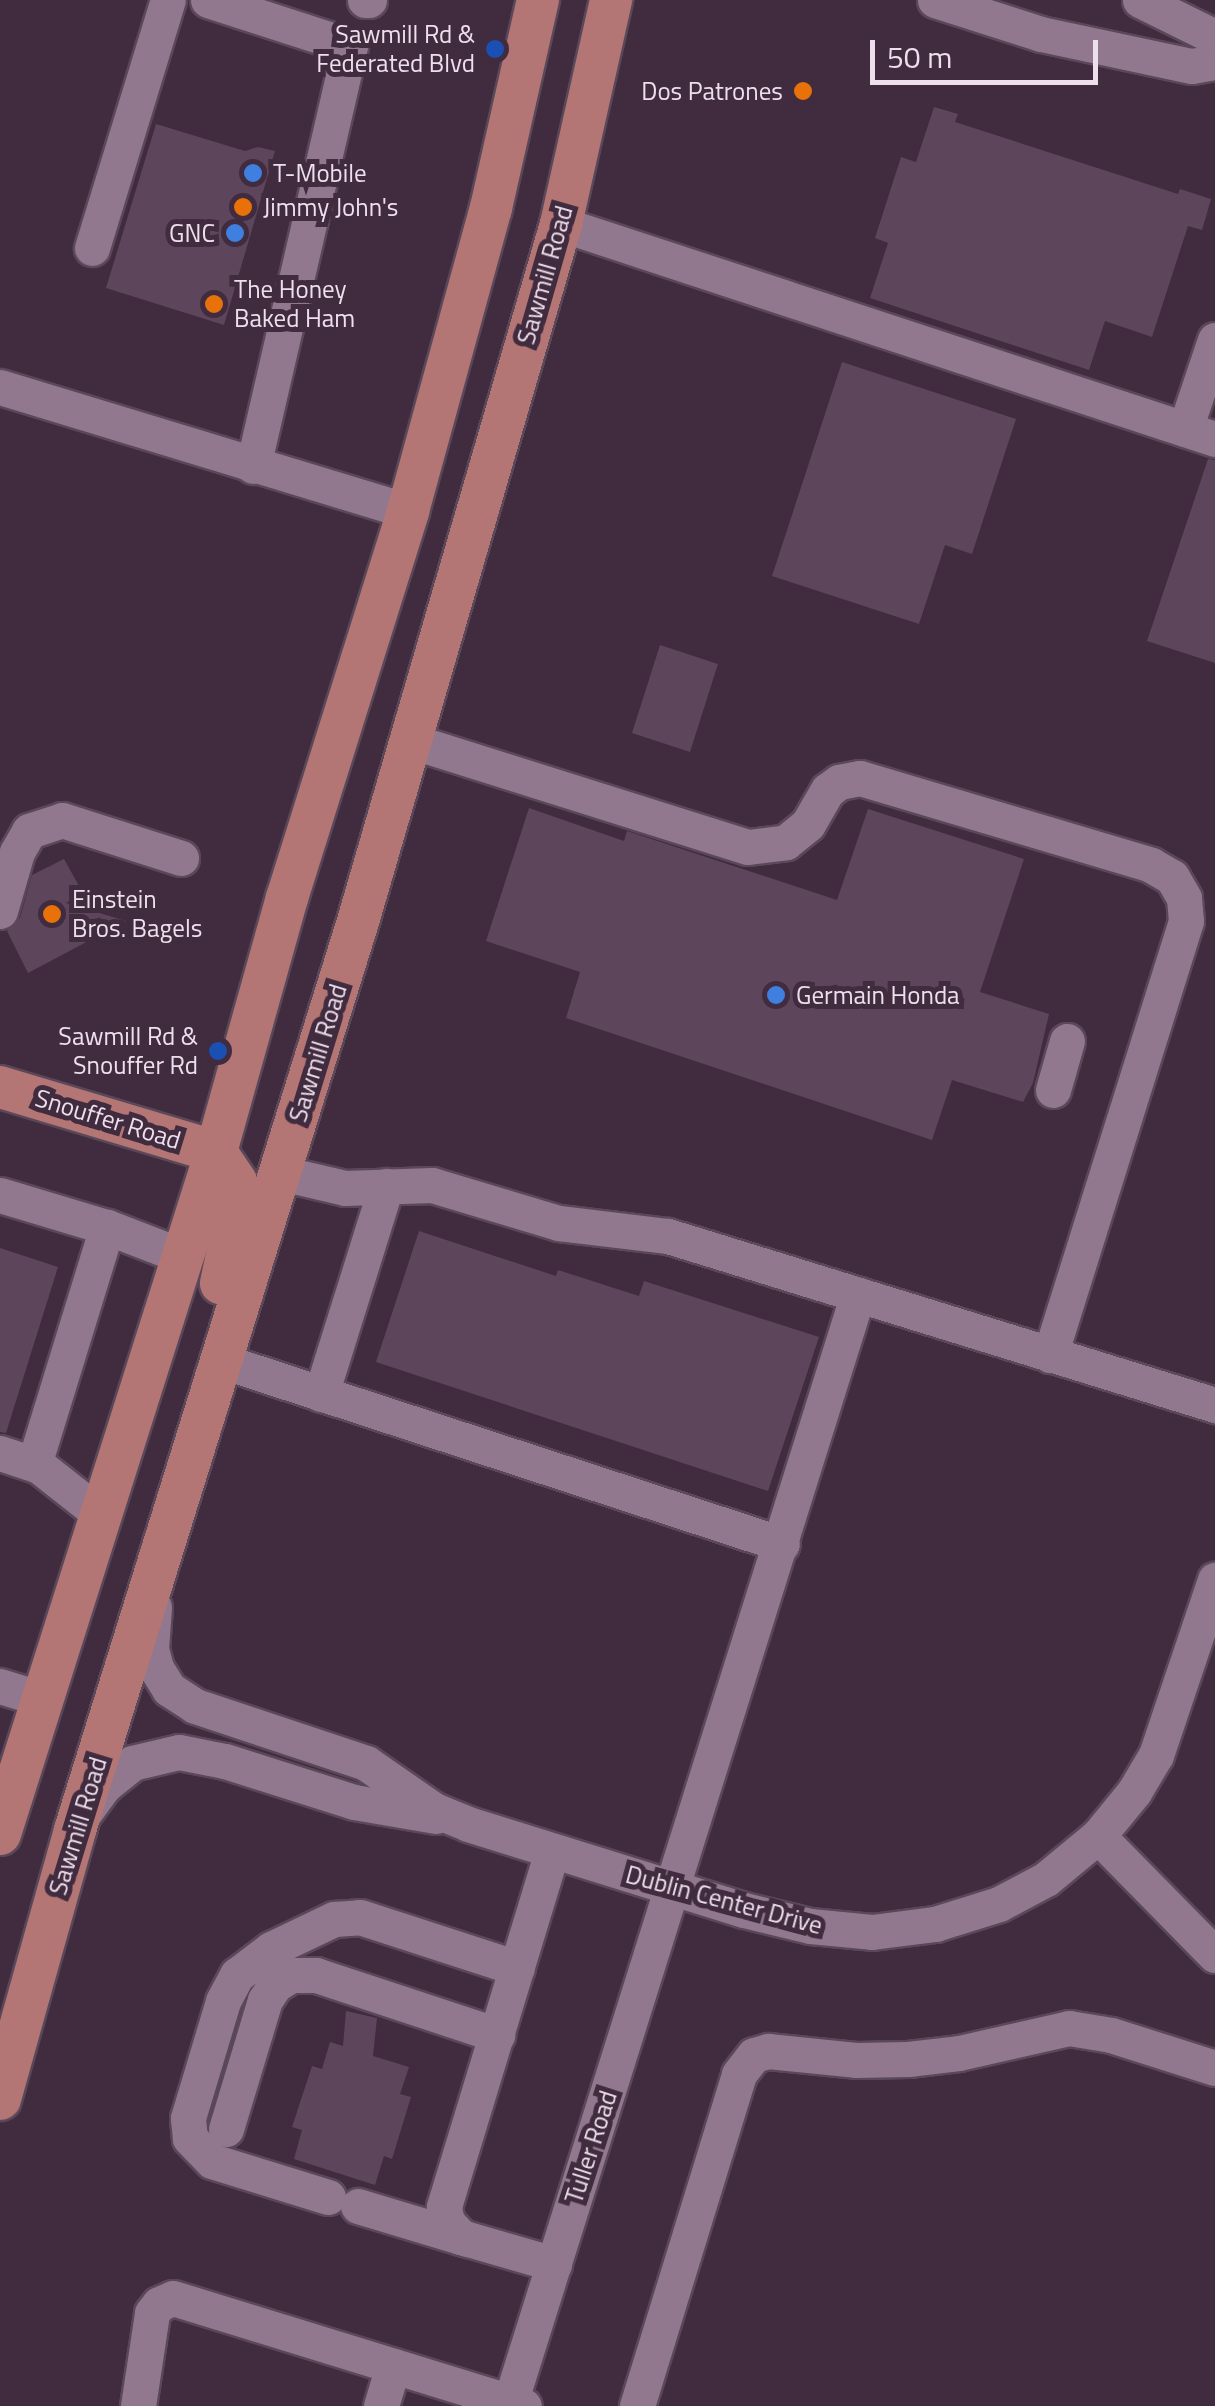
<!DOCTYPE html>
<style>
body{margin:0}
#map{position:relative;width:1215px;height:2406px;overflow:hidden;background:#412b3f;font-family:"Titillium Web",sans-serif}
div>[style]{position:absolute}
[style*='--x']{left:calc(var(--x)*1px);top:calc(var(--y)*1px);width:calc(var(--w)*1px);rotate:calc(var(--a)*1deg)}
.building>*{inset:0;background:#5d465b}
.roads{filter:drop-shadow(2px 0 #5a4859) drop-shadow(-2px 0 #5a4859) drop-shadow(0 2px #5a4859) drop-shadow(0 -2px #5a4859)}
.minor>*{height:35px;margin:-17.5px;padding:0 17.5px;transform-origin:17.5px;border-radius:17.5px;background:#91788f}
.major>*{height:42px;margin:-21px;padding:0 21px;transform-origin:21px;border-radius:21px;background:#b47675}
.dots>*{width:28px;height:28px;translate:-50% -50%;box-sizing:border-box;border:5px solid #412b3f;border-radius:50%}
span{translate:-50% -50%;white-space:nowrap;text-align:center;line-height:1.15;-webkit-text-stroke:10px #412b3f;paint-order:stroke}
.poi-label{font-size:25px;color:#eddfec}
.right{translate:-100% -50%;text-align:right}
.left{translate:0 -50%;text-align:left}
.street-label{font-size:25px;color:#eddfec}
.scale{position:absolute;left:870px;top:40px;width:228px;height:45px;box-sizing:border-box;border:5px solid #eddfec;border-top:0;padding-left:12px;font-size:30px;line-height:35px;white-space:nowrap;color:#eddfec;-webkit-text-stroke:8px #412b3f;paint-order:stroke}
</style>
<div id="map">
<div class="building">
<div style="clip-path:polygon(934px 107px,958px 114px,955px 122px,1178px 194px,1180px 189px,1211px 199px,1202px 230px,1188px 226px,1152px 337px,1105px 321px,1089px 370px,870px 298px,888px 243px,875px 238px,901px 157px,916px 162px)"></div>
<div style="clip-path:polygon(156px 124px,245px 151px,258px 147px,275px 151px,224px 325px,106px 288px)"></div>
<div style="clip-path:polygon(842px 362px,1016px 419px,972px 554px,945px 545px,919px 624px,772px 576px)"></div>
<div style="clip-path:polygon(1208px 459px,1215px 460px,1215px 663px,1147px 641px)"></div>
<div style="clip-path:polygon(660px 645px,718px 664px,690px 752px,632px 733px)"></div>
<div style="clip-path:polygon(529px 808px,624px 841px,627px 831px,837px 900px,868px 809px,1024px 859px,980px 992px,1049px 1014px,1033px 1083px,1023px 1102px,952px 1080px,932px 1140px,566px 1018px,580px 972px,486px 941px)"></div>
<div style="clip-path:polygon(64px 859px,83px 893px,66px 903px,126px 921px,28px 973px,7px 931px,20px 918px,32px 875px)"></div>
<div style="clip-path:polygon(419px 1231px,556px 1276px,558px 1270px,639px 1296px,644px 1281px,819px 1337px,768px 1491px,376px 1362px)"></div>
<div style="clip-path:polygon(0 1248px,58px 1267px,6px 1433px,0 1432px)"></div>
<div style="clip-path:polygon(346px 2011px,377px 2018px,373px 2056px,409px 2067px,400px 2094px,411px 2097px,392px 2159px,384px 2156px,375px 2185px,294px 2159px,302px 2130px,292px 2127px,312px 2066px,322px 2069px,330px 2042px,343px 2046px)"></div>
</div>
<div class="roads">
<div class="minor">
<div style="--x:208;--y:0;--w:149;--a:17.9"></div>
<div style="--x:350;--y:46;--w:431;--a:103"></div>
<div style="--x:365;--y:0;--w:4;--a:0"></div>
<div style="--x:935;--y:0;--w:111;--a:17.8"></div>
<div style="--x:1041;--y:34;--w:154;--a:12"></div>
<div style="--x:1192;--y:66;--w:23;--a:-10"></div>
<div style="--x:1140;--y:0;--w:84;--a:26.3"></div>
<div style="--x:561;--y:224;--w:688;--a:18.2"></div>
<div style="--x:92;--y:248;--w:259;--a:-73"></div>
<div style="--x:0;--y:387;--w:426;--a:16.9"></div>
<div style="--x:1185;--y:429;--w:94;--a:-71.4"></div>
<div style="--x:408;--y:740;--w:356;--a:17.5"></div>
<div style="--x:748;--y:847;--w:38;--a:-7"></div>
<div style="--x:786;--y:842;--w:28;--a:-39"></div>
<div style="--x:808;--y:824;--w:39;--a:-60"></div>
<div style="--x:828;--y:790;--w:14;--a:-36"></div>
<div style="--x:839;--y:782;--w:21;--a:-11"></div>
<div style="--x:860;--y:778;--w:304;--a:16.6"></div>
<div style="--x:1151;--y:865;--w:24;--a:30"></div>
<div style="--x:1172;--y:877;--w:24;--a:60"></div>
<div style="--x:1184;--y:898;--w:23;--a:85"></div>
<div style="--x:1186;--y:921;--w:455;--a:107.4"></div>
<div style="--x:0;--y:911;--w:61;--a:-73.9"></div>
<div style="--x:17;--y:852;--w:24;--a:-60"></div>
<div style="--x:29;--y:831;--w:35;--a:-18"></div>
<div style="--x:62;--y:820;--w:125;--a:17.7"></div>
<div style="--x:1053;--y:1090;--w:51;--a:-74.1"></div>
<div style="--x:281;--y:1173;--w:66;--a:13.2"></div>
<div style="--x:345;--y:1188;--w:87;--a:-2"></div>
<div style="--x:432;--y:1185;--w:133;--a:16.7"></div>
<div style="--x:559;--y:1223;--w:110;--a:6.8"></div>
<div style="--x:668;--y:1236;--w:573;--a:17.17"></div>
<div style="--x:0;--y:1195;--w:112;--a:16.7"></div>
<div style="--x:107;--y:1227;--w:248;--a:107.1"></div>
<div style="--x:107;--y:1227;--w:80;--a:21.1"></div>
<div style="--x:222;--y:1361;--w:589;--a:18.1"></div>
<div style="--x:321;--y:1394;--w:218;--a:-72.6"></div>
<div style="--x:0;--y:1453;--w:41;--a:18.4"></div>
<div style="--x:39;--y:1466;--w:78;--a:38.2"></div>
<div style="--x:154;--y:1607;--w:42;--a:94.1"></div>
<div style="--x:151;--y:1649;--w:20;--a:75"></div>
<div style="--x:156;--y:1668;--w:25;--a:58"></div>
<div style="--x:169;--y:1689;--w:31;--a:33"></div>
<div style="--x:195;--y:1706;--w:180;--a:18.4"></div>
<div style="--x:366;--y:1763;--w:83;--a:34.7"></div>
<div style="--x:434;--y:1810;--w:37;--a:22"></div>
<div style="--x:468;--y:1824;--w:289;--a:17.3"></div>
<div style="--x:744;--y:1910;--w:68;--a:13.6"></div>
<div style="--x:810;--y:1926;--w:62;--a:5.5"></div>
<div style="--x:872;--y:1932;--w:64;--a:-7.2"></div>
<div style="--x:935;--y:1924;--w:67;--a:-17.4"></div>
<div style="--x:999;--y:1904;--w:53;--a:-28"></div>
<div style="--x:1046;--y:1879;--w:67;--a:-39.6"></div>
<div style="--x:1098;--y:1836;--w:57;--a:-50.7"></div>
<div style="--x:1134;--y:1792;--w:43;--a:-59.3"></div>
<div style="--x:1156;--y:1755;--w:185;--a:-71.4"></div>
<div style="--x:0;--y:1686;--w:44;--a:17.2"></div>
<div style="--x:85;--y:1812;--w:32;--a:-54"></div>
<div style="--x:104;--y:1786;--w:36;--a:-39"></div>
<div style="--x:132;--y:1763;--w:48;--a:-13.2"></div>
<div style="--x:179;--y:1752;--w:47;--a:11.1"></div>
<div style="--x:225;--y:1761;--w:135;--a:17.6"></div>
<div style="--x:354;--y:1802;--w:83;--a:9.7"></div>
<div style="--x:1098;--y:1836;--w:167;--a:45.5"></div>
<div style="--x:552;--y:1851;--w:372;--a:106.9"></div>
<div style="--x:444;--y:2207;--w:15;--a:79"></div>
<div style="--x:447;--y:2222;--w:21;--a:47"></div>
<div style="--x:461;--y:2237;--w:97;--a:16.2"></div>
<div style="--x:226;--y:2129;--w:135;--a:-73.2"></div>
<div style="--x:265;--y:2000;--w:18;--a:-56"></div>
<div style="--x:275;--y:1985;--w:19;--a:-32"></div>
<div style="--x:291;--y:1975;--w:25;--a:0"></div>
<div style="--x:316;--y:1975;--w:191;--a:18.3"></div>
<div style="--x:328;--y:2197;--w:121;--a:-162.8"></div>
<div style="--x:212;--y:2161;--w:32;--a:-134"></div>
<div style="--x:190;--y:2138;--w:20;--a:-96"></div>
<div style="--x:188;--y:2118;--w:122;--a:-73.3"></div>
<div style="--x:223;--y:2001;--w:30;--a:-62"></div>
<div style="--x:237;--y:1975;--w:43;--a:-37.4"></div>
<div style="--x:271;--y:1949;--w:70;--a:-25.5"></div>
<div style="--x:334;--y:1919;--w:26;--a:-4"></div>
<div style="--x:360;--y:1917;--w:165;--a:18"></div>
<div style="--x:358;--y:2206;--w:114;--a:16.8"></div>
<div style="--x:138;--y:2406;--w:94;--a:-81.4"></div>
<div style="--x:152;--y:2313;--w:11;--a:-52"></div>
<div style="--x:159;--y:2304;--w:15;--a:-23"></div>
<div style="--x:173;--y:2298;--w:367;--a:17.1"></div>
<div style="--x:381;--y:2406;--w:42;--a:-73.3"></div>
<div style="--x:509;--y:2406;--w:1165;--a:-72.58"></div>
<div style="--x:637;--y:2406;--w:347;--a:-72.9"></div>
<div style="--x:739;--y:2074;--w:24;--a:-52"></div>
<div style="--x:754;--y:2055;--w:15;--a:-16"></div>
<div style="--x:768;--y:2051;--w:88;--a:5.8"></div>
<div style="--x:856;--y:2060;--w:52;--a:-1.1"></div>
<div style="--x:908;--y:2059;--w:51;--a:-6.7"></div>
<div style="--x:959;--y:2053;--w:113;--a:-12.8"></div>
<div style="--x:1069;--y:2028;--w:43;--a:9.5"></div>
<div style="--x:1111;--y:2035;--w:109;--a:17.6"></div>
</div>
<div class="major">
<div style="--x:0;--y:1087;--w:226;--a:16.7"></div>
<div style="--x:216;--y:1152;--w:36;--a:56"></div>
<div style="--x:236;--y:1182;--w:30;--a:90"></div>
<div style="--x:236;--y:1212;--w:73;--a:101.9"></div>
<div style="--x:0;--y:1834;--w:715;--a:-72.43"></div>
<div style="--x:216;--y:1152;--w:264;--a:-74.4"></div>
<div style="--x:287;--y:898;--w:405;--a:-72.6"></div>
<div style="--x:408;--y:511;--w:314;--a:-74.7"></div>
<div style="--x:491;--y:208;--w:213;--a:-77.3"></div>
<div style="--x:0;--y:2099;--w:279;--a:-74.4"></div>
<div style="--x:75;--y:1830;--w:955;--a:-72.7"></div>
<div style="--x:359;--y:918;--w:723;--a:-73.77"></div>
<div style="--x:561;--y:224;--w:230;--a:-77.4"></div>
</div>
</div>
<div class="dots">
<div style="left:495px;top:49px;background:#1a4fb4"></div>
<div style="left:803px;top:91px;background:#e8710a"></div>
<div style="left:253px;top:173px;background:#3f7fe0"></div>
<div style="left:243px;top:207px;background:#e8710a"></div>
<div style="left:235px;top:233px;background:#3f7fe0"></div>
<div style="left:214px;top:304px;background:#e8710a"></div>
<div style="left:52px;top:914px;background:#e8710a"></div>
<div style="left:776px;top:995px;background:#3f7fe0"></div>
<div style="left:218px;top:1051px;background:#1a4fb4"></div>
</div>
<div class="poi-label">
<span class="right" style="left:475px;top:49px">Sawmill Rd &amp;<br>Federated Blvd</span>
<span class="right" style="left:783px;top:91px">Dos Patrones</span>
<span class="left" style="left:273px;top:173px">T-Mobile</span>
<span class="left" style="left:263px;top:207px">Jimmy John's</span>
<span class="right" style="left:215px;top:233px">GNC</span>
<span class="left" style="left:234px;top:304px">The Honey<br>Baked Ham</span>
<span class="left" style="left:72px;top:914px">Einstein<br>Bros. Bagels</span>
<span class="left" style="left:796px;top:995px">Germain Honda</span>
<span class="right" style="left:198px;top:1051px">Sawmill Rd &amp;<br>Snouffer Rd</span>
</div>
<div class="street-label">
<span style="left:545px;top:275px;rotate:-74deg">Sawmill Road</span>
<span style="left:318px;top:1053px;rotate:-73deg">Sawmill Road</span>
<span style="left:108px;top:1119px;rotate:17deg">Snouffer Road</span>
<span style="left:78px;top:1826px;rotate:-73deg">Sawmill Road</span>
<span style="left:724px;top:1900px;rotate:15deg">Dublin Center Drive</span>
<span style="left:591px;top:2147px;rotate:-72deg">Tuller Road</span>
</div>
<div class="scale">50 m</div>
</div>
